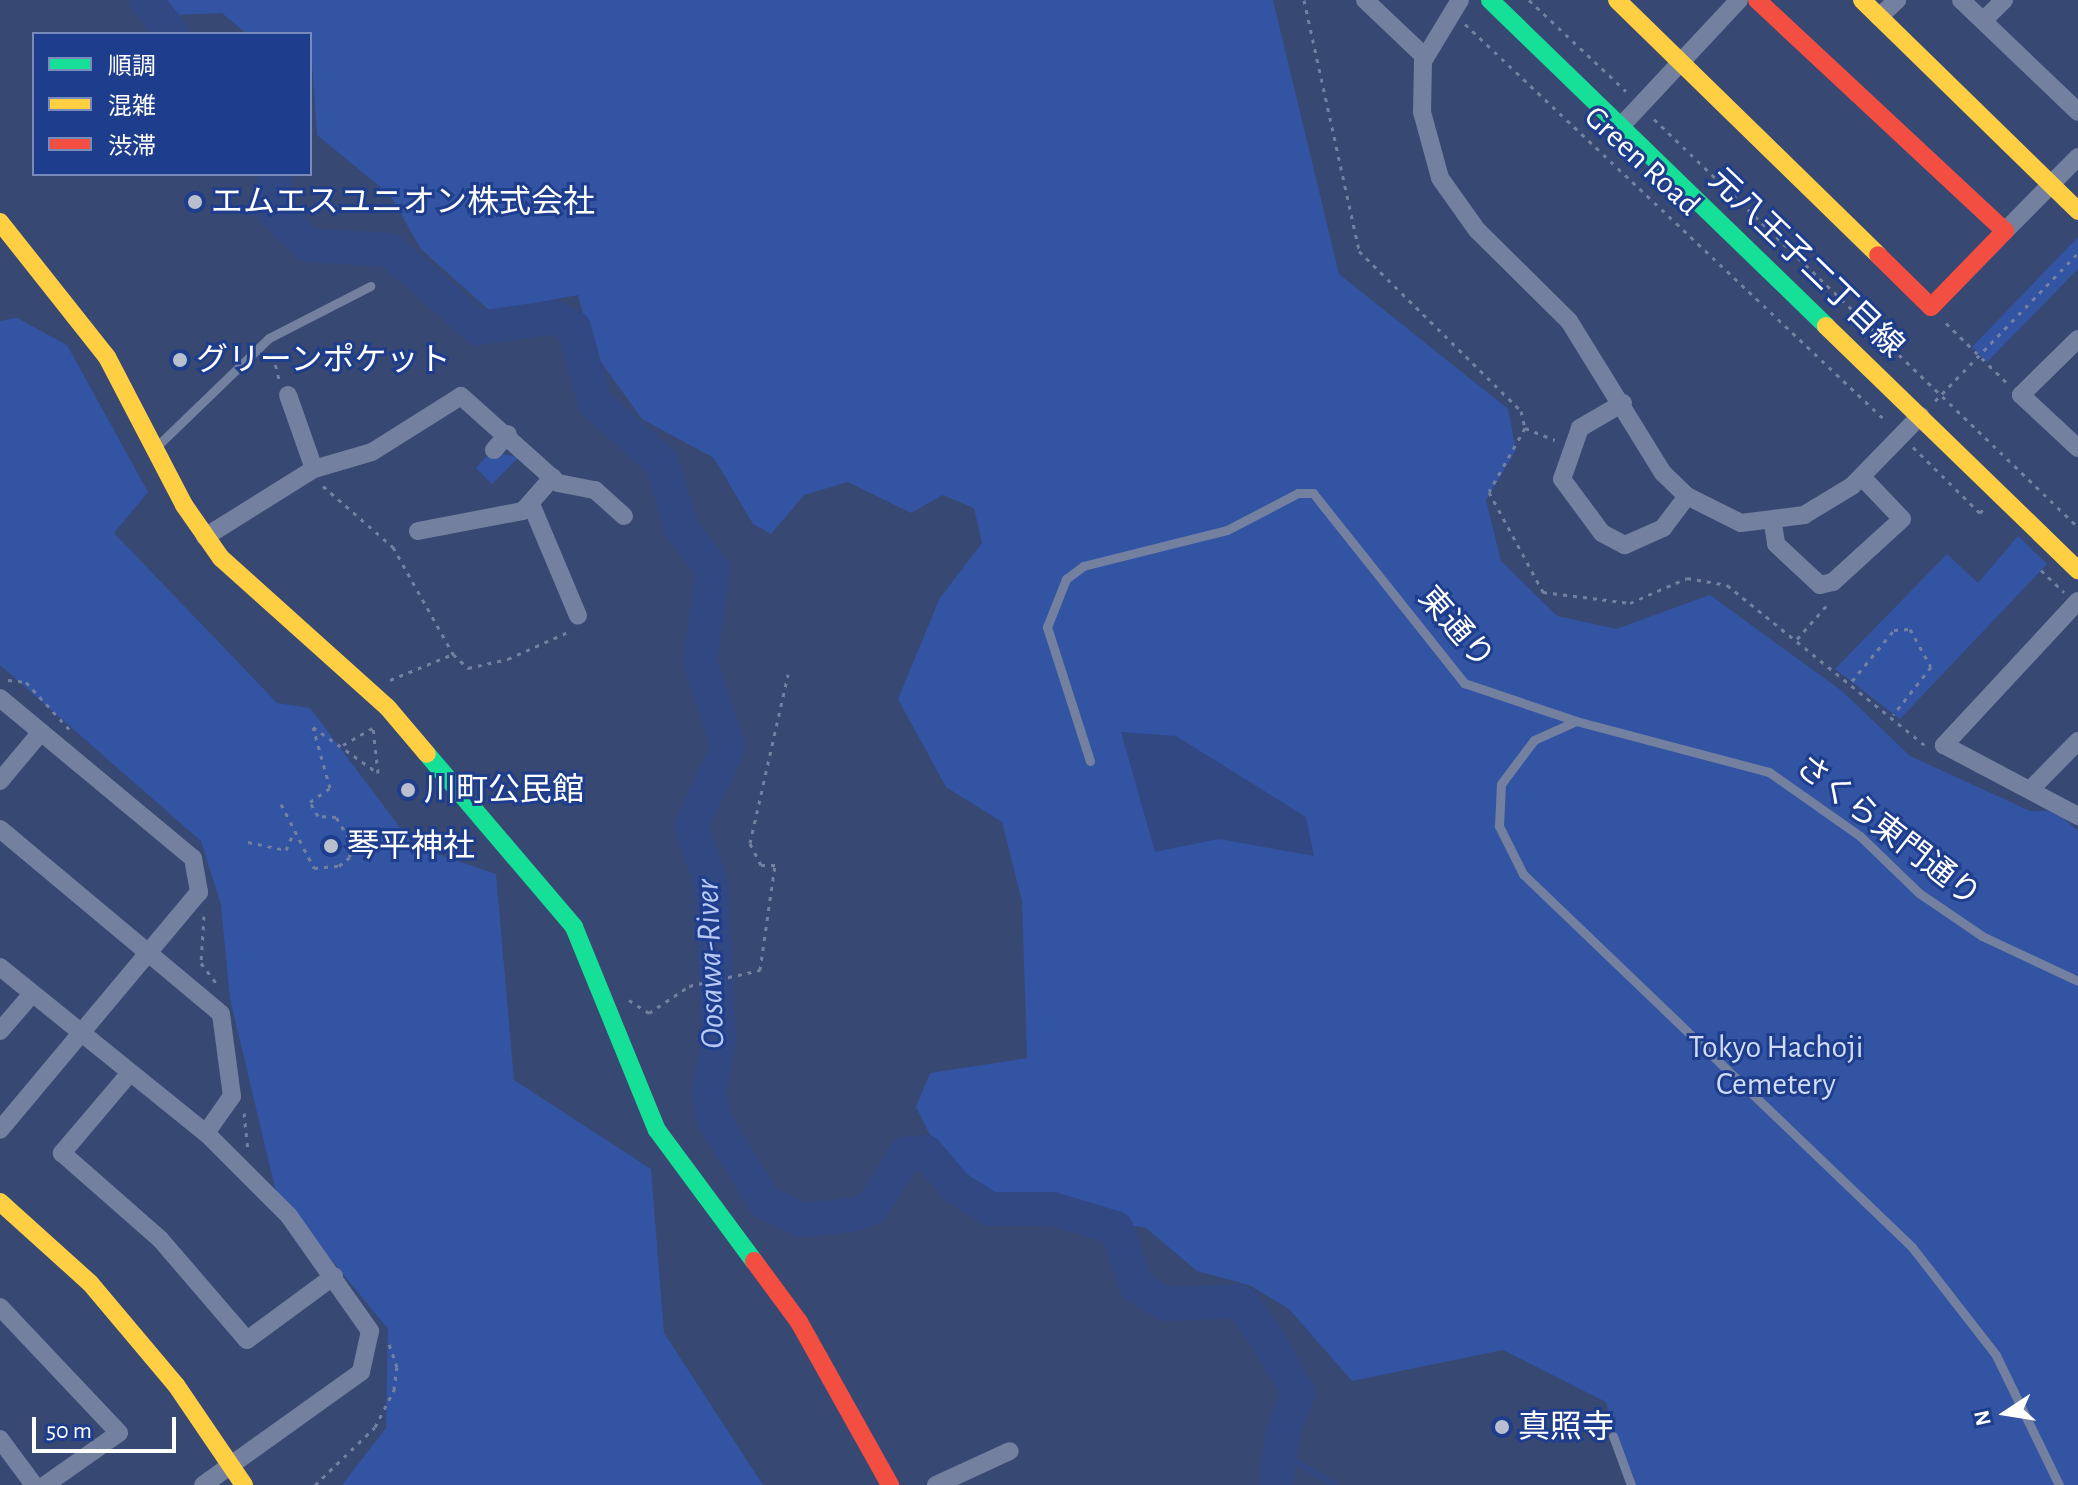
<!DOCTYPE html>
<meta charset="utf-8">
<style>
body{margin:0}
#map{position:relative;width:2078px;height:1485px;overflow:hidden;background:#374873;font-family:"Alegreya Sans","Noto Sans JP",sans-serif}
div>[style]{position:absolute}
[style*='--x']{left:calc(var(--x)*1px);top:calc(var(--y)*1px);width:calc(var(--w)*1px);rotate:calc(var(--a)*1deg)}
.green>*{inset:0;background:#3354a3}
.water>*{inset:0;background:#324882}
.stream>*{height:6px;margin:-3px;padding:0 3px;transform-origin:3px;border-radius:3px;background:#324882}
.river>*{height:34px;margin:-17px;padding:0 17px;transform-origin:17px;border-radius:17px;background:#324882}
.path>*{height:3px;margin-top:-1.5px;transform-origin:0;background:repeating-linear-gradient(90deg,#73809f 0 4px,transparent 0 10px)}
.lane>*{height:9px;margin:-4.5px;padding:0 4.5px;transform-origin:4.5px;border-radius:4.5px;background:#73809f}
.street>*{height:18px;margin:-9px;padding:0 9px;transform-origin:9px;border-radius:9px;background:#73809f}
.fast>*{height:18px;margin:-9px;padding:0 9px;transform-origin:9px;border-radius:9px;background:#16e098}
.slow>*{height:18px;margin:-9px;padding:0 9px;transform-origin:9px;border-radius:9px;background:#ffcf43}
.jam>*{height:18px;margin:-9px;padding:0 9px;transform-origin:9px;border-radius:9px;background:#f24e42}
.dots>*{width:22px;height:22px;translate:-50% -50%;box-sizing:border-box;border:4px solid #1e3d8c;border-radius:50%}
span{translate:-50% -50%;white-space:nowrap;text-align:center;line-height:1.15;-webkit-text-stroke:6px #1e3d8c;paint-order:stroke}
.street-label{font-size:32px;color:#fff}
.poi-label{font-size:32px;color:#fff}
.left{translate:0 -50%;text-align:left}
.park-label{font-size:32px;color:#d0ddf9}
.water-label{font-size:34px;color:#b7c9f3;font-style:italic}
.legend{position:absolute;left:32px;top:32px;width:280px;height:144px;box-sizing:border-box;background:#1e3d8c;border:2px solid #788bba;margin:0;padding:10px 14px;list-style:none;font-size:24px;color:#fff}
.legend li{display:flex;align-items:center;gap:16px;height:40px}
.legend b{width:40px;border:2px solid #788bba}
.north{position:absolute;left:1966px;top:1373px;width:80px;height:80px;-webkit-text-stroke:6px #1e3d8c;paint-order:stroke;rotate:258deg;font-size:22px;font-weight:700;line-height:32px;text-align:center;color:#fff}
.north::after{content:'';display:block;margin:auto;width:28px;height:36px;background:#fff;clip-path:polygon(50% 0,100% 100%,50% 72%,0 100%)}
.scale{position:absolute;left:32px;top:1417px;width:144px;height:36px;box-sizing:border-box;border:4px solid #fff;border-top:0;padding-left:10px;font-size:24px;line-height:28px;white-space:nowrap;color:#fff;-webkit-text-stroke:6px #1e3d8c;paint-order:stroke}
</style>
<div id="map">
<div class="green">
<div style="clip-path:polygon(165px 0,1273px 0,1339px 274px,1508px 409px,1516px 450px,1486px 500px,1501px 561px,1557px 616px,1616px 629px,1710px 595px,1842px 691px,1910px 756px,2030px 811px,2055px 811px,2078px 831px,2078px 1485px,1627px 1485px,1606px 1402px,1503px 1350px,1352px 1381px,1289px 1309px,1249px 1285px,1197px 1271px,1146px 1228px,979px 1198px,937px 1149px,916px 1107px,930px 1073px,1027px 1058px,1022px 901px,1002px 822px,946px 787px,898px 699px,940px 598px,982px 543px,974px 508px,943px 495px,911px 513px,848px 482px,804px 495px,771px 534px,753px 524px,714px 458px,642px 419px,593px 351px,578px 295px,490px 311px,421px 249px,390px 195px,317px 135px,310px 34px,247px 34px,222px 13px,173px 15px)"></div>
<div style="clip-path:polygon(2078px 237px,2078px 269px,1987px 362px,1972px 347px)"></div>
<div style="clip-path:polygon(17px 318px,67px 345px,148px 492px,114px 533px,277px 703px,310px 708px,414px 846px,496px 874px,514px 1080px,651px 1169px,664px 1333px,763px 1485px,342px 1485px,386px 1428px,388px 1329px,276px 1192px,230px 999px,221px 905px,201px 841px,0 665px,0 321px)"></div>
<div style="clip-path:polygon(491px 452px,519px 457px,492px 484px,476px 468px)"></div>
<div style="clip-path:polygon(2018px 536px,2047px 564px,1900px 719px,1835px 669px,1947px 554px,1978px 583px)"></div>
</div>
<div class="water">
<div style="clip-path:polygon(1121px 732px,1176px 736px,1306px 817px,1314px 856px,1219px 839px,1155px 852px)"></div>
</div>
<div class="stream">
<div style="--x:1279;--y:1452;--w:65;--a:30.5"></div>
</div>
<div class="river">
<div style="--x:146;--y:0;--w:43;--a:52.6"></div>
<div style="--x:274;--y:174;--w:38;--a:90"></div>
<div style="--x:274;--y:212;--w:47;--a:44.1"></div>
<div style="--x:308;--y:245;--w:82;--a:3.5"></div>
<div style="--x:390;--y:250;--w:118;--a:41.6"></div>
<div style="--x:478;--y:328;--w:78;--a:-8.1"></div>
<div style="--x:555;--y:317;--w:22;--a:30"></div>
<div style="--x:574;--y:328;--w:78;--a:74.4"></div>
<div style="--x:595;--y:403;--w:90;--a:41.8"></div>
<div style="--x:662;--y:463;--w:70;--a:73.4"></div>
<div style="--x:682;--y:530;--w:50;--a:51.5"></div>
<div style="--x:713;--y:569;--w:94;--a:98"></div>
<div style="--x:700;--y:662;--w:90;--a:72"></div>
<div style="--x:728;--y:748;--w:86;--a:115.4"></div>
<div style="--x:691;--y:826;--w:60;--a:70.7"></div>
<div style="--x:711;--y:883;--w:158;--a:87.1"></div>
<div style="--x:719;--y:1041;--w:52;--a:101.1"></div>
<div style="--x:709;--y:1092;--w:28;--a:80"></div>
<div style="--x:714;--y:1120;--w:97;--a:58.1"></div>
<div style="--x:765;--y:1202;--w:40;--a:26.6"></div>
<div style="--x:801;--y:1220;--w:50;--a:-5.7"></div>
<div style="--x:851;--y:1215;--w:22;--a:-18"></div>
<div style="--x:872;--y:1208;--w:64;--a:-57.8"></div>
<div style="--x:906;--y:1154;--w:20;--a:-6"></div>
<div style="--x:926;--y:1152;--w:48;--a:49.3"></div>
<div style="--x:957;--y:1188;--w:40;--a:32"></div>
<div style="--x:991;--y:1209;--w:62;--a:0"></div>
<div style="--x:1053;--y:1209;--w:66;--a:16.8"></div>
<div style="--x:1116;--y:1228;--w:63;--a:70.4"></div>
<div style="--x:1137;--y:1287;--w:34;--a:30"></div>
<div style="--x:1167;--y:1304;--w:73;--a:-2.4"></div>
<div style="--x:1240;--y:1301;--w:48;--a:54.3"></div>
<div style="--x:1268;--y:1340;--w:61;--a:60.5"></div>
<div style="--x:1298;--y:1393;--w:45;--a:110.9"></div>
<div style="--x:1282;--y:1435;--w:50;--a:96.8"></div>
</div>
<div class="path">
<div style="--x:1304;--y:0;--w:257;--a:77.6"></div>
<div style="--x:1359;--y:251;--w:228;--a:44.6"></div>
<div style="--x:1521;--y:411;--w:17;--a:77"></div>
<div style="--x:1525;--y:428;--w:73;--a:119.4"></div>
<div style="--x:1489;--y:492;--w:114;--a:61.6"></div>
<div style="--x:1543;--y:592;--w:88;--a:7.2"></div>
<div style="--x:1630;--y:603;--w:62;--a:-23.7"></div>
<div style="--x:1687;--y:578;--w:41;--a:9.9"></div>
<div style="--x:1727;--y:585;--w:256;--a:39"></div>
<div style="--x:1529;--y:0;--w:133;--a:43.2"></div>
<div style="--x:1465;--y:24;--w:580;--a:43.32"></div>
<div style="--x:1654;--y:119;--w:588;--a:43.9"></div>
<div style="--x:1946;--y:323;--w:84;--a:44.5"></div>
<div style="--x:273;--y:355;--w:25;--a:76"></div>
<div style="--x:1935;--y:401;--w:206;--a:-46"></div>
<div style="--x:1525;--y:428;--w:32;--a:22"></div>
<div style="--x:1913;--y:447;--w:94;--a:44.6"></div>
<div style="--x:1980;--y:513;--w:6;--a:-51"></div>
<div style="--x:323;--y:486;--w:93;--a:41.1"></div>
<div style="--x:393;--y:547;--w:123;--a:60.7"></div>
<div style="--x:2041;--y:570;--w:32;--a:44"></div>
<div style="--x:1797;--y:639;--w:48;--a:-48.4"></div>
<div style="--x:8;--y:680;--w:18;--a:6"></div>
<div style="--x:26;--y:682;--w:65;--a:47.5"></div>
<div style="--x:390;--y:680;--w:68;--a:-22.4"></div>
<div style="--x:453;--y:654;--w:21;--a:43"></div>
<div style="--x:468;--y:668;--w:41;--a:-12.7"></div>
<div style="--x:508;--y:659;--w:66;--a:-24.2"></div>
<div style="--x:1852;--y:681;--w:66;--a:-50.5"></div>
<div style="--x:1894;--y:630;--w:16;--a:-4"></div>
<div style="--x:1910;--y:629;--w:43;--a:61.1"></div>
<div style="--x:1931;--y:667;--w:61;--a:128.4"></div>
<div style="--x:343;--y:745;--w:36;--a:-30"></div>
<div style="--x:281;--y:804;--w:72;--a:62.7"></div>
<div style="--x:314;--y:868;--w:25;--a:-5"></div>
<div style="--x:339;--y:866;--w:14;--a:-39"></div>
<div style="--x:350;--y:857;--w:19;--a:-93"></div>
<div style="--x:349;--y:838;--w:25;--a:-122"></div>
<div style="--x:336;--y:817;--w:18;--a:-177"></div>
<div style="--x:318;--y:816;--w:16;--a:-120"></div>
<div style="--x:310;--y:802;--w:24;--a:-35"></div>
<div style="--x:330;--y:788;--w:63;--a:-105.6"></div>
<div style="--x:313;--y:727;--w:80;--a:35.3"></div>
<div style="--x:378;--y:773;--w:46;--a:-96.2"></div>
<div style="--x:248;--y:842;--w:39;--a:12"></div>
<div style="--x:286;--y:850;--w:17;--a:-66"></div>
<div style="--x:204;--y:916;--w:47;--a:93.7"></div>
<div style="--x:201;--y:963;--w:25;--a:53"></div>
<div style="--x:629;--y:1000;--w:24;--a:33"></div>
<div style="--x:649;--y:1013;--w:48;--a:-34"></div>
<div style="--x:689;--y:986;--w:73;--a:-12.7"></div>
<div style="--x:760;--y:970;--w:106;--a:-81.9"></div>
<div style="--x:775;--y:865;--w:14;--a:180"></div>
<div style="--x:761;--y:865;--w:25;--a:-117"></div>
<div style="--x:750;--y:843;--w:173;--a:-77.3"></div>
<div style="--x:244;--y:1113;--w:36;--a:84"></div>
<div style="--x:315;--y:1485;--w:83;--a:-44"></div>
<div style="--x:375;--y:1427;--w:42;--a:-62.8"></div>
<div style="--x:394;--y:1390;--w:23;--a:-83"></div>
<div style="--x:397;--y:1367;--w:28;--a:-109"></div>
</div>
<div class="lane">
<div style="--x:155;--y:448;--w:158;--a:-44"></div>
<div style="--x:269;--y:338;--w:114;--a:-27.2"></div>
<div style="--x:1090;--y:761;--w:141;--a:-107.8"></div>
<div style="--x:1047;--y:627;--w:52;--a:-68.4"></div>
<div style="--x:1066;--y:579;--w:21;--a:-37"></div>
<div style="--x:1083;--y:566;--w:148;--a:-14"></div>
<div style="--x:1227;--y:530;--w:80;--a:-27.5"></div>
<div style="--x:1298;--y:493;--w:15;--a:0"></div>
<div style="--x:1313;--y:493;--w:243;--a:51.5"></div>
<div style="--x:1464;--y:683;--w:118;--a:18.7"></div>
<div style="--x:1613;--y:1436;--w:52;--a:69.8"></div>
<div style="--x:2059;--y:1485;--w:144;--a:-115.9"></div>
<div style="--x:1996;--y:1355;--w:137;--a:-127.9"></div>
<div style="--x:1912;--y:1247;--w:539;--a:-136.2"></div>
<div style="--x:1523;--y:874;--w:54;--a:-116.6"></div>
<div style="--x:1499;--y:826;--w:42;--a:-87.3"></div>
<div style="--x:1501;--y:784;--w:55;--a:-53.1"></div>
<div style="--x:1534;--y:740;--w:46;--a:-24.3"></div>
<div style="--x:1576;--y:721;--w:200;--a:14.8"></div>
<div style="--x:1769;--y:772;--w:111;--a:35.1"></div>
<div style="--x:1860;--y:836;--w:82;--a:44"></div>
<div style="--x:1919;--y:893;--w:76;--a:34.3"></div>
<div style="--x:1982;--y:936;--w:106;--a:25.1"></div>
</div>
<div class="street">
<div style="--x:1365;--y:0;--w:83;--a:43.5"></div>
<div style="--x:1460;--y:0;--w:71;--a:121.2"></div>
<div style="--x:1423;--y:61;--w:51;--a:91.1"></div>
<div style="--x:1422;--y:112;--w:68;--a:74.7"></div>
<div style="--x:1440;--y:178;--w:64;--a:54.6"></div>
<div style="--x:1477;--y:230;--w:129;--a:44.7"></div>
<div style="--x:1569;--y:321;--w:179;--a:58.3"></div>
<div style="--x:1663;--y:473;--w:33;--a:44"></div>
<div style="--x:1687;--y:496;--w:60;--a:26.6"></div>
<div style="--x:1741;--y:523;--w:64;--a:-7.2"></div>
<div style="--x:1804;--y:515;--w:56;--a:-31.1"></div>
<div style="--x:1852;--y:486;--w:98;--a:-45.8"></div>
<div style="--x:1961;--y:0;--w:162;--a:43.7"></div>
<div style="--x:1879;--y:17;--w:25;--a:-43"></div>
<div style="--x:1983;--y:21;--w:30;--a:-45"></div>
<div style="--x:1622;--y:125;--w:171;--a:-46.9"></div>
<div style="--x:2005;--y:231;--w:104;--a:-45.4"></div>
<div style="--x:2078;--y:339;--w:80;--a:135.5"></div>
<div style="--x:2021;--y:395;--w:78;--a:42.9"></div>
<div style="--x:288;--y:395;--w:78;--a:70.6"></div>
<div style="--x:1623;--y:403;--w:50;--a:149.8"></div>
<div style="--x:1580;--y:428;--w:54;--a:109.4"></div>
<div style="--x:1562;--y:479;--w:67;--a:53.5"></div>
<div style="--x:1602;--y:533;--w:26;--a:28"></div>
<div style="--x:1625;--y:545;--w:42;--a:-24.1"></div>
<div style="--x:1663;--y:528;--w:40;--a:-53"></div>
<div style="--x:494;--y:450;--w:21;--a:-49"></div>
<div style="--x:531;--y:504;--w:121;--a:67.2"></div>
<div style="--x:1773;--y:524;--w:20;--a:81"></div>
<div style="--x:1776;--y:544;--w:60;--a:43"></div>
<div style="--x:1820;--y:585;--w:13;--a:-13"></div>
<div style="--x:1833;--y:582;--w:93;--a:-42.4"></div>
<div style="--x:1902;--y:519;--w:58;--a:-133.6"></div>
<div style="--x:418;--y:531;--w:107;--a:-10.8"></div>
<div style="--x:523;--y:511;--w:45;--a:-48.6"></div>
<div style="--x:205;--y:537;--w:128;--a:-32"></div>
<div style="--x:314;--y:469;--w:60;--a:-16.3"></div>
<div style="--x:372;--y:452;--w:105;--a:-32.2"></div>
<div style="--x:461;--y:396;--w:130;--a:41.9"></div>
<div style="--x:558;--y:483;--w:38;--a:11"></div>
<div style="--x:595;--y:490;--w:39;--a:42"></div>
<div style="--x:2078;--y:601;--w:197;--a:132.9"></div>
<div style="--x:1944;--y:745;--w:152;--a:27.9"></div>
<div style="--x:0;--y:698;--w:251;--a:39.7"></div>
<div style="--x:193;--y:858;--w:35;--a:80"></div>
<div style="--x:199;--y:892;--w:310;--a:129.9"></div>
<div style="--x:0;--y:781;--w:64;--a:-50.1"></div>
<div style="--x:2032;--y:788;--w:66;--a:-45.6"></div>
<div style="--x:0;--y:829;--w:288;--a:39.9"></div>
<div style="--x:221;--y:1014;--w:83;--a:82.4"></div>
<div style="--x:232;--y:1096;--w:45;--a:125.1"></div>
<div style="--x:0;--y:967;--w:265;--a:38.9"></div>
<div style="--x:206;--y:1133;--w:117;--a:45"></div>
<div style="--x:289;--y:1216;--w:141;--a:54.8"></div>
<div style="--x:370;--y:1331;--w:42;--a:102.4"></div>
<div style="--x:361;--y:1372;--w:194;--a:144.4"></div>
<div style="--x:0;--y:1031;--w:49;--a:-49.1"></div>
<div style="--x:129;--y:1074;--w:104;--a:130.3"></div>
<div style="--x:62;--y:1153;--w:130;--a:41.3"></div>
<div style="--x:160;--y:1239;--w:133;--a:49.3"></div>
<div style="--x:247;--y:1340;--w:108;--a:-36.3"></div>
<div style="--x:0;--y:1307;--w:173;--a:46.6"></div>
<div style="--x:119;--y:1433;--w:90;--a:144.9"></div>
<div style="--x:0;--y:1439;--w:57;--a:53.5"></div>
<div style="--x:936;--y:1485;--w:81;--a:-24.7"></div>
</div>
<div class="fast">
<div style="--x:1490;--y:0;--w:468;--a:44.1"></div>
<div style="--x:427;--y:754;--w:227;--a:49.6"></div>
<div style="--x:574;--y:927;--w:219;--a:67.8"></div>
<div style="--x:657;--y:1130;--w:163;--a:53.5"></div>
</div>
<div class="slow">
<div style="--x:1617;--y:0;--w:365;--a:44.3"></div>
<div style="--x:1862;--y:0;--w:302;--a:44.3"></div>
<div style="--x:0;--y:222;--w:172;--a:51.6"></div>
<div style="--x:107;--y:357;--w:167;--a:62.5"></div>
<div style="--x:184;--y:505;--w:65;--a:55.1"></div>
<div style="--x:221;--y:558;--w:224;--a:41.9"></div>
<div style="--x:388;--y:708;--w:60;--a:49.7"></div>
<div style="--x:1826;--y:326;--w:351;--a:44.1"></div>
<div style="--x:0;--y:1202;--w:121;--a:42"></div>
<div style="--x:90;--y:1283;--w:133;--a:49.9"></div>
<div style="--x:176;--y:1385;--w:121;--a:55.8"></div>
</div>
<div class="jam">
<div style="--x:1757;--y:0;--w:339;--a:43"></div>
<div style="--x:2005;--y:231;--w:106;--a:134.2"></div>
<div style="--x:1931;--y:307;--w:74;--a:-135.5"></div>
<div style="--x:754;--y:1261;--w:76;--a:53.6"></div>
<div style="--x:799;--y:1322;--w:187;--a:60.8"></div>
</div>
<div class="dots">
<div style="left:195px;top:202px;background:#b9bfce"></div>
<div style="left:180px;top:360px;background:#b9bfce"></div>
<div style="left:408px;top:790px;background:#b9bfce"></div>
<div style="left:331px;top:846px;background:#b9bfce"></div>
<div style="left:1502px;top:1427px;background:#b9bfce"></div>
</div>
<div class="street-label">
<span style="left:1642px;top:161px;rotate:43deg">Green Road</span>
<span style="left:1806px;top:263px;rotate:44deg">元八王子二丁目線</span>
<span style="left:1456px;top:628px;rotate:49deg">東通り</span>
<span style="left:1888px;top:831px;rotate:38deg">さくら東門通り</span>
</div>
<div class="poi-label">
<span class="left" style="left:211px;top:202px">エムエスユニオン株式会社</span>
<span class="left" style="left:196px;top:360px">グリーンポケット</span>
<span class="left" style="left:424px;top:790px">川町公民館</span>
<span class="left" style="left:347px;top:846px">琴平神社</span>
<span class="left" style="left:1518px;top:1427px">真照寺</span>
</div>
<div class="park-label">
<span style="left:1776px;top:1066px">Tokyo Hachoji<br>Cemetery</span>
</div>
<div class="water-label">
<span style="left:711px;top:964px;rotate:-92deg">Oosawa-River</span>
</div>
<ul class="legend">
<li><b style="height:10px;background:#16e098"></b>順調</li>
<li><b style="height:10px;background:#ffcf43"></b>混雑</li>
<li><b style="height:10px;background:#f24e42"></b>渋滞</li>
</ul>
<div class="north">N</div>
<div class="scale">50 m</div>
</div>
